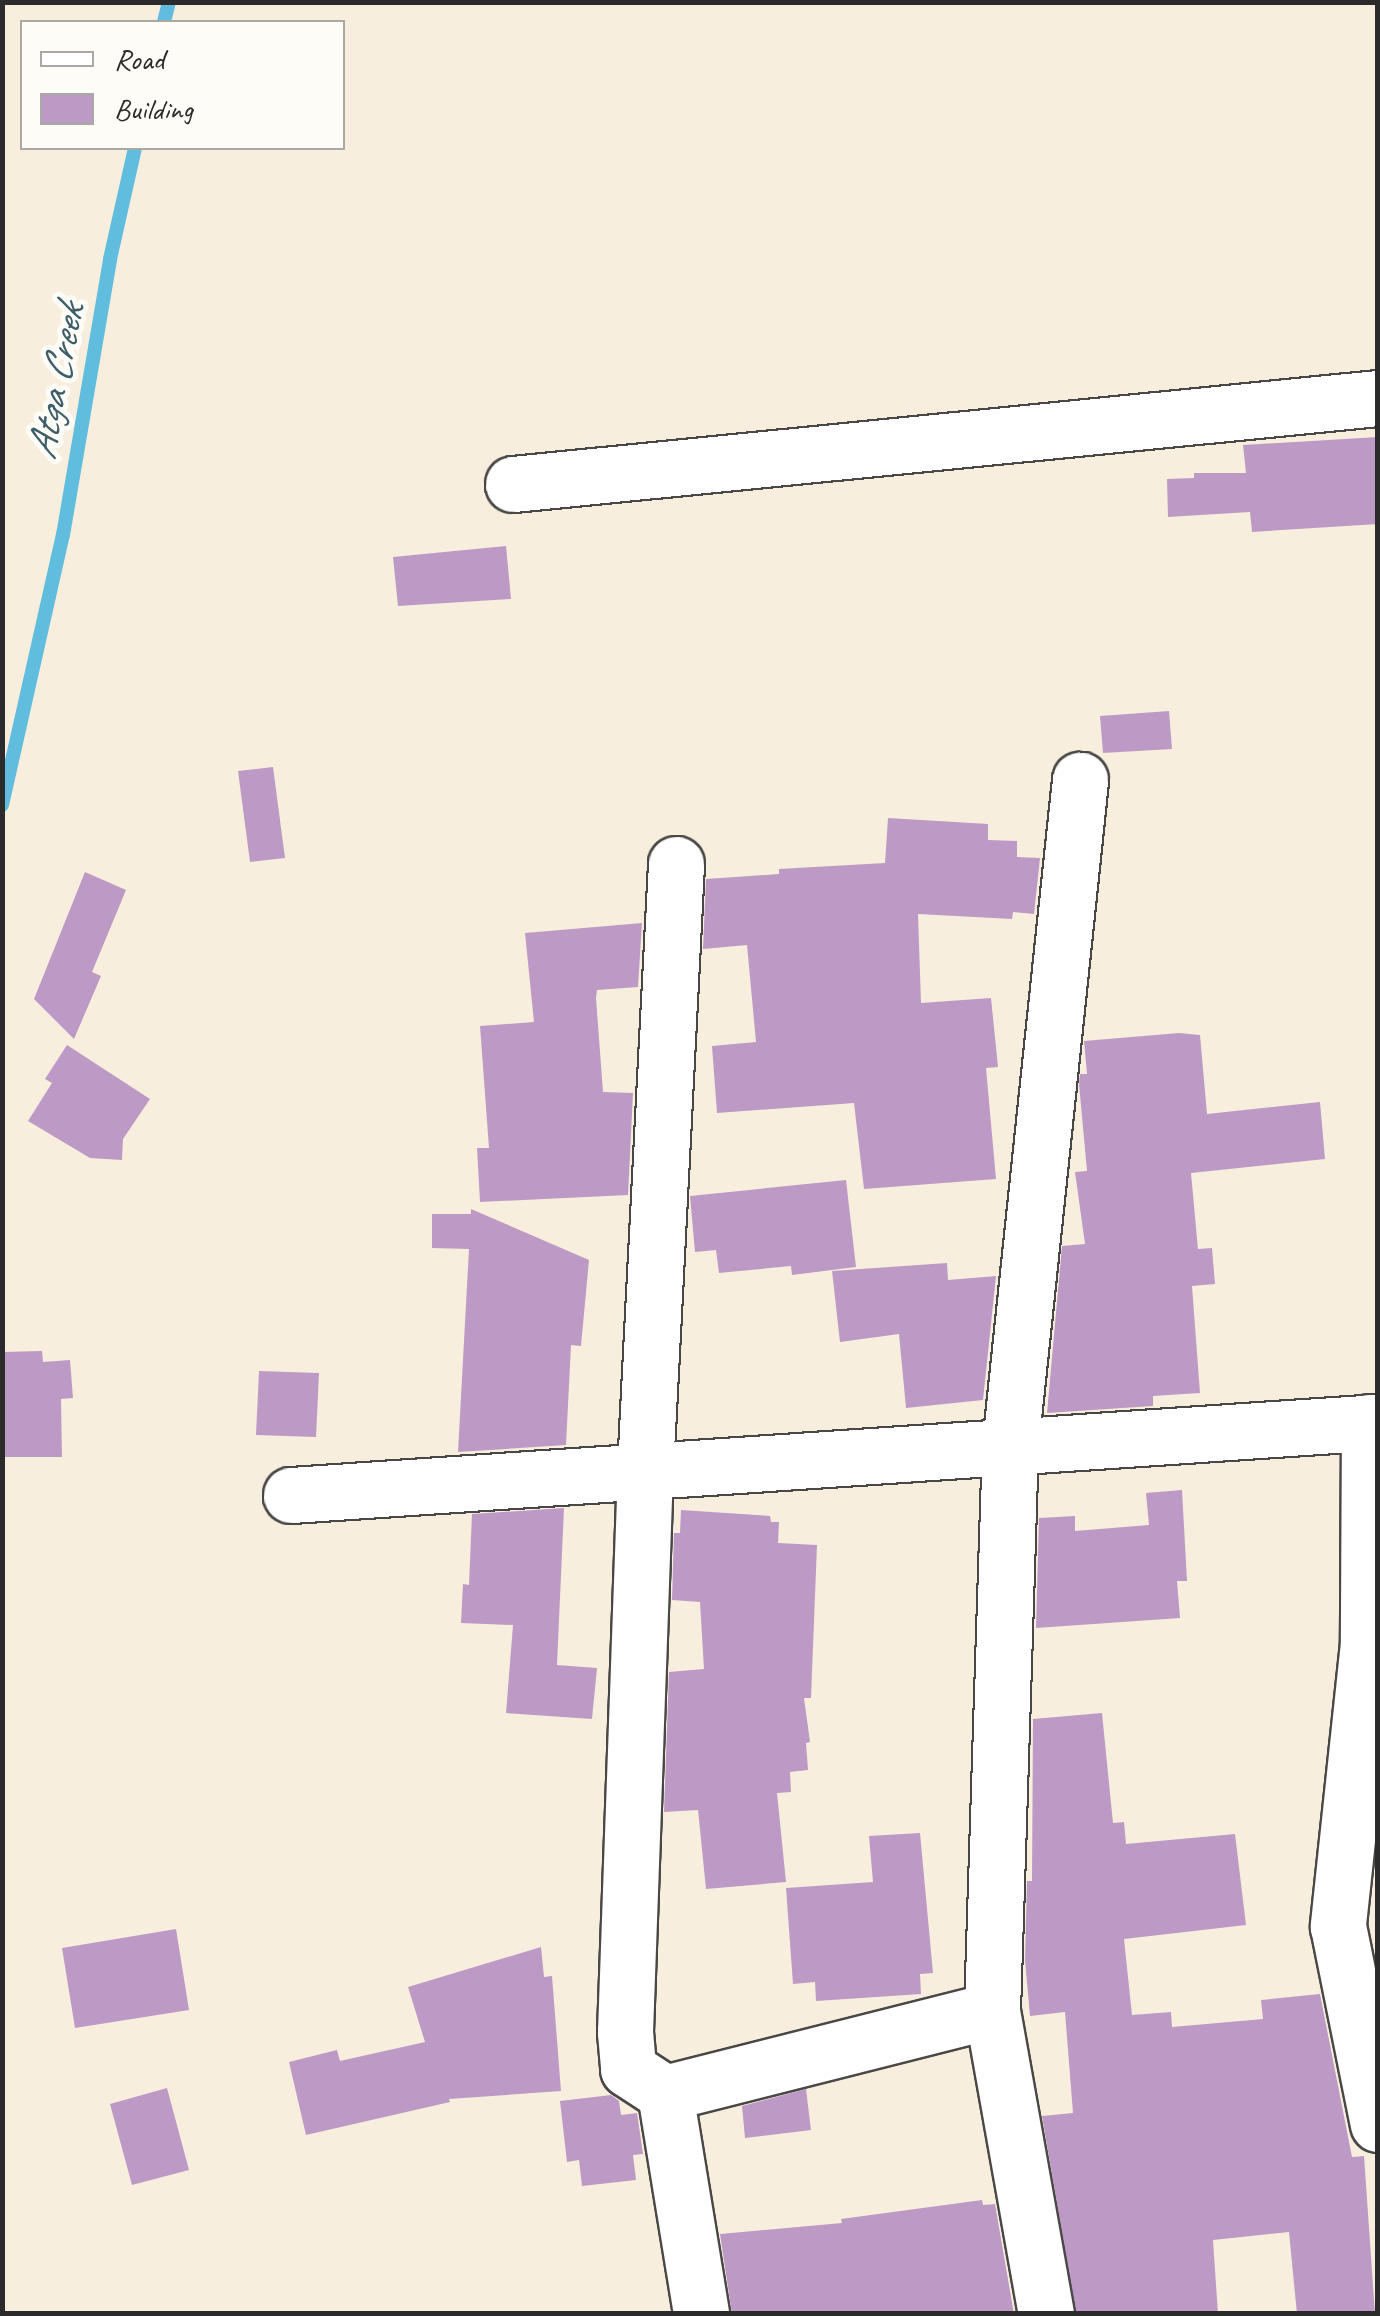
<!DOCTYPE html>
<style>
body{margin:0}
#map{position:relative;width:1380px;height:2316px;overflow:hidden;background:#f8eedd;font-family:Caveat,sans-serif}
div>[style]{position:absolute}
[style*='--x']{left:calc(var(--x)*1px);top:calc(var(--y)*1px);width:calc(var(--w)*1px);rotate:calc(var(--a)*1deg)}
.stream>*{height:14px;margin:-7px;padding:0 7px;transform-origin:7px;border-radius:7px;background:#60bdde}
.building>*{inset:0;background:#bd9ac5}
.roads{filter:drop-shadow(2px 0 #4a4846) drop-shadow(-2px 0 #4a4846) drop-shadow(0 2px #4a4846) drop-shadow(0 -2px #4a4846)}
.minor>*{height:55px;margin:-27.5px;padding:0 27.5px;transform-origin:27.5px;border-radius:27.5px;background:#fff}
span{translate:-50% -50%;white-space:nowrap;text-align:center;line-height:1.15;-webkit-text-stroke:10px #fdfcf7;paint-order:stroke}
.water-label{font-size:42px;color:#3e5e6a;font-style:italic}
.frame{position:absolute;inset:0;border:5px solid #2b2b2b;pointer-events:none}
.legend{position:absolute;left:20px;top:20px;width:325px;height:130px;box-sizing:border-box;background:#fdfcf7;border:2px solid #a9a8a5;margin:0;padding:12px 18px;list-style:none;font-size:30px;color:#2b2b2b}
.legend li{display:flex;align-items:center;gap:20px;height:50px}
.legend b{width:50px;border:2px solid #a9a8a5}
</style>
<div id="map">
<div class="stream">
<div style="--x:164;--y:22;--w:21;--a:-76"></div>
<div style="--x:2;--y:805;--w:277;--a:-77.3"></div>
<div style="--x:63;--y:535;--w:280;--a:-80.3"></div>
<div style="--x:110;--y:259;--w:114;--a:-77.3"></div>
</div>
<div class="building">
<div style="clip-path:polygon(1378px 437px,1378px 524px,1252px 532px,1250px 512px,1168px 517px,1167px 479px,1194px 478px,1194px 473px,1246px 473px,1243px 445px)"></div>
<div style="clip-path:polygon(506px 546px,511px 599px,398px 606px,393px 557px)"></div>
<div style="clip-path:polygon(1169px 711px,1172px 749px,1103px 753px,1100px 716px)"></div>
<div style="clip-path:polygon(273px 767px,285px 858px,250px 862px,238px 771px)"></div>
<div style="clip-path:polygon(888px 818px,988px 824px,988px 840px,1017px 841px,1017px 857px,1040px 858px,1034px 914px,1013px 912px,1012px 919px,918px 914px,921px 1003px,991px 998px,998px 1067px,986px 1068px,996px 1179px,864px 1189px,854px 1103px,717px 1113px,712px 1046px,756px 1042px,747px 945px,703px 949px,706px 879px,779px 874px,779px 869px,885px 863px)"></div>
<div style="clip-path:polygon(85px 872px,126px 890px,92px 972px,101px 976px,74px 1039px,34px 999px)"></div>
<div style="clip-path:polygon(642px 923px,638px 987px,597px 990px,596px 998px,603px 1092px,633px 1093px,628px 1195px,480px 1202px,477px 1148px,489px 1148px,480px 1026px,534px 1022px,525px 933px)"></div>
<div style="clip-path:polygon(1179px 1033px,1200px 1035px,1207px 1114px,1320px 1102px,1325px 1159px,1191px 1173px,1198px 1249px,1212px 1248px,1215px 1284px,1192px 1286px,1200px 1393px,1153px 1396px,1153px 1406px,1047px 1413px,1062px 1246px,1085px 1244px,1075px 1172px,1087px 1171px,1079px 1084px,1080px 1074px,1087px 1074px,1084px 1041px)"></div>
<div style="clip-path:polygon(67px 1045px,150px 1099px,123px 1139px,122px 1160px,90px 1158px,28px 1121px,52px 1083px,45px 1079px)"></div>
<div style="clip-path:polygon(846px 1180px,856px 1267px,792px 1275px,791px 1266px,719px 1273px,716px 1250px,695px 1252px,690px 1196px)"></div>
<div style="clip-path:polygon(471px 1209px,589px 1260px,581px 1346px,571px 1345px,566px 1445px,458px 1452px,469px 1249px,432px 1248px,432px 1214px,471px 1214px)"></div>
<div style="clip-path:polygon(947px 1263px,948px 1280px,996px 1276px,983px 1400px,906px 1408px,899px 1334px,840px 1342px,832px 1271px)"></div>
<div style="clip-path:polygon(42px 1351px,43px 1362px,70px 1360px,73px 1398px,61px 1399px,62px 1457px,2px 1457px,2px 1352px)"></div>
<div style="clip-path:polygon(259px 1371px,319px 1373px,316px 1437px,256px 1435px)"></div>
<div style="clip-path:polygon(1182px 1490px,1187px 1581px,1177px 1581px,1180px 1618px,1036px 1628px,1039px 1518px,1075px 1516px,1075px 1531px,1149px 1525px,1146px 1493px)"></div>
<div style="clip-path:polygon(564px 1508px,557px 1665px,597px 1668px,592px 1719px,506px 1713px,513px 1625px,461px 1623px,463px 1584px,469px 1585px,472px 1514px)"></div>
<div style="clip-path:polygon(681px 1510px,770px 1516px,771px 1522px,779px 1522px,778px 1543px,817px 1545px,811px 1698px,804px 1698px,810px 1742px,806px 1743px,808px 1770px,790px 1772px,791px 1792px,777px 1793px,786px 1882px,706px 1889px,698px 1810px,664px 1812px,669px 1672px,704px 1669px,700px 1602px,672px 1600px,674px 1533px,680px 1533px)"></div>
<div style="clip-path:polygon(1102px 1713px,1113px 1823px,1124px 1822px,1126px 1844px,1235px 1834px,1246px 1925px,1124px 1939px,1132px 2015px,1171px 2012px,1172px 2027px,1263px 2019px,1261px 2000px,1320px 1994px,1352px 2157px,1364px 2156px,1375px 2314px,1297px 2314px,1289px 2232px,1213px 2240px,1218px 2314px,1076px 2314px,1042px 2116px,1073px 2113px,1065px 2012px,1030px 2016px,1025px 1960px,1027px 1881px,1032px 1881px,1033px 1719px)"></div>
<div style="clip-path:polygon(920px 1833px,933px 1973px,920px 1974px,921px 1994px,816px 2001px,815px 1982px,793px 1984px,786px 1888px,873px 1882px,869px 1836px)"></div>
<div style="clip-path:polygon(176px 1929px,189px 2010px,75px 2028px,62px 1948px)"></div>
<div style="clip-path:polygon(541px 1947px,544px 1977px,552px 1976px,561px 2091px,449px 2099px,450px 2102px,306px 2135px,289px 2062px,337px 2050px,340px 2061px,425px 2042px,408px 1987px)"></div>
<div style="clip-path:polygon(167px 2088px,189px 2170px,132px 2185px,110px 2104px)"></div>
<div style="clip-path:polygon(806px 2089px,811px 2130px,745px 2138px,742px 2106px)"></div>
<div style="clip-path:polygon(611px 2095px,619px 2101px,621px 2115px,637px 2113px,643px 2154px,633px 2155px,636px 2180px,582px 2186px,579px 2160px,567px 2162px,560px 2101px)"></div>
<div style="clip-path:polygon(982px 2200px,983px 2205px,995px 2204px,1014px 2314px,732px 2314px,720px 2234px,842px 2223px,841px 2219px)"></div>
</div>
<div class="roads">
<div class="minor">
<div style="--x:513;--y:484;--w:869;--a:-5.68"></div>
<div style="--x:676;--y:864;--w:607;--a:92.93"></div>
<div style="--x:645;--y:1470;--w:562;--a:92.04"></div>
<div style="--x:625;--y:2032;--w:37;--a:85"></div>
<div style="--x:628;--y:2069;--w:44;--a:33"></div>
<div style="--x:665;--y:2093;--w:337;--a:-14.2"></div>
<div style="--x:1369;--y:1422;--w:221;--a:90.3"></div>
<div style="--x:1368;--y:1643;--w:285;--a:96.1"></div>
<div style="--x:1338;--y:1926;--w:202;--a:78.6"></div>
<div style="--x:291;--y:1495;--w:1089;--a:-3.84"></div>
<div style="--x:665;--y:2093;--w:224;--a:80.7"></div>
<div style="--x:1046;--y:2314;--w:309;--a:-100.1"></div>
<div style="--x:992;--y:2010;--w:565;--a:-88.18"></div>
<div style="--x:1010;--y:1445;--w:669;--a:-83.99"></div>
</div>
</div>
<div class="water-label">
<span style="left:56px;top:382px;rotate:-79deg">Atga Creek</span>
</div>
<div class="frame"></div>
<ul class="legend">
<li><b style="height:12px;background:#fff"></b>Road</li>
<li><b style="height:28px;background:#bd9ac5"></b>Building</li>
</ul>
</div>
